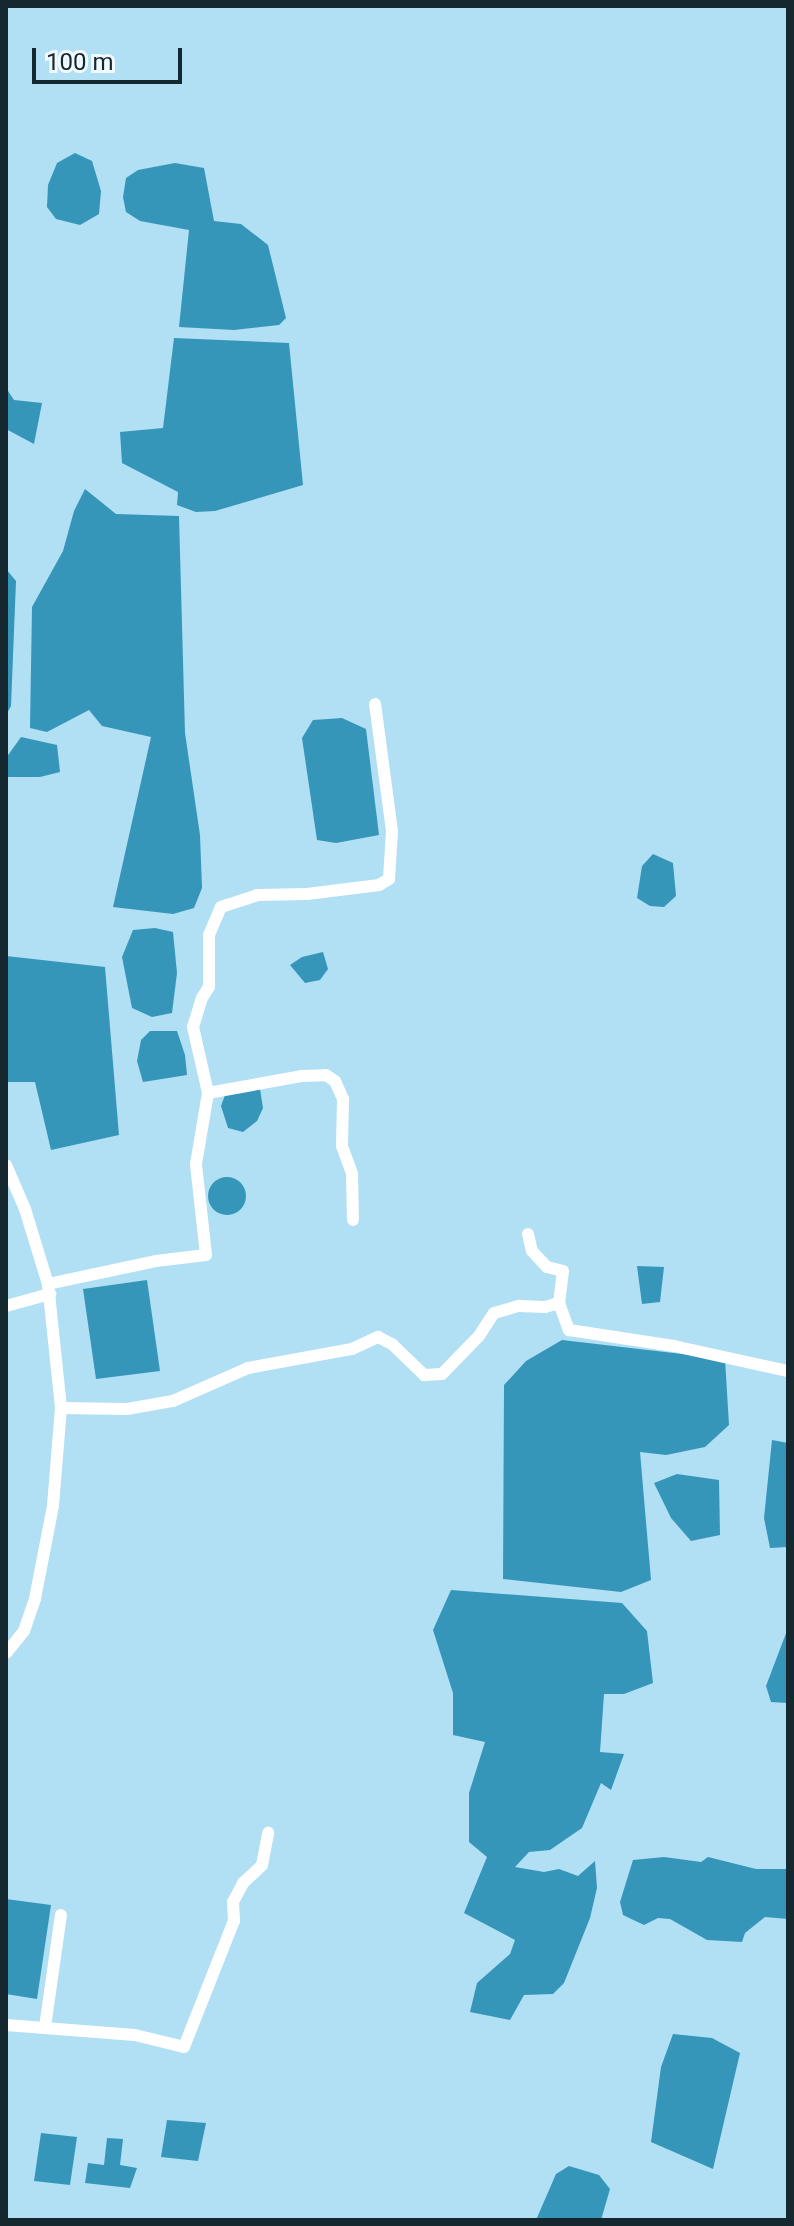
<!DOCTYPE html>
<style>
body{margin:0}
#map{position:relative;width:794px;height:2226px;overflow:hidden;background:#b1dff4;font-family:Roboto,sans-serif}
div>[style]{position:absolute}
[style*='--x']{left:calc(var(--x)*1px);top:calc(var(--y)*1px);width:calc(var(--w)*1px);rotate:calc(var(--a)*1deg)}
.water>*{inset:0;background:#3696ba}
.round{border-radius:50%}
.minor>*{height:12px;margin:-6px;padding:0 6px;transform-origin:6px;border-radius:6px;background:#fff}
span{translate:-50% -50%;white-space:nowrap;text-align:center;line-height:1.15;-webkit-text-stroke:6px #f0f9fe;paint-order:stroke}
.frame{position:absolute;inset:0;border:8px solid #15272f;pointer-events:none}
.scale{position:absolute;left:32px;top:48px;width:150px;height:36px;box-sizing:border-box;border:4px solid #15272f;border-top:0;padding-left:10px;font-size:24px;line-height:28px;white-space:nowrap;color:#15272f;-webkit-text-stroke:6px #f0f9fe;paint-order:stroke}
</style>
<div id="map">
<div class="water">
<div style="clip-path:polygon(75px 153px,92px 161px,101px 191px,99px 214px,80px 225px,56px 219px,47px 207px,48px 185px,57px 163px)"></div>
<div style="clip-path:polygon(175px 163px,204px 168px,214px 221px,241px 224px,268px 245px,286px 318px,279px 325px,234px 330px,179px 327px,189px 230px,140px 221px,126px 212px,123px 197px,126px 178px,138px 170px)"></div>
<div style="clip-path:polygon(174px 338px,289px 343px,303px 485px,215px 511px,196px 512px,177px 505px,178px 492px,122px 463px,120px 432px,163px 428px)"></div>
<div style="clip-path:polygon(6px 388px,14px 400px,42px 403px,34px 444px,6px 429px)"></div>
<div style="clip-path:polygon(85px 489px,116px 514px,179px 516px,185px 733px,200px 835px,202px 888px,194px 908px,173px 914px,113px 907px,151px 737px,102px 726px,89px 710px,47px 732px,30px 728px,32px 607px,63px 551px,74px 511px)"></div>
<div style="clip-path:polygon(6px 569px,16px 581px,11px 706px,6px 715px)"></div>
<div style="clip-path:polygon(342px 718px,366px 729px,379px 835px,336px 843px,317px 840px,302px 738px,313px 720px)"></div>
<div style="clip-path:polygon(21px 737px,57px 745px,60px 772px,40px 777px,6px 777px,6px 758px)"></div>
<div style="clip-path:polygon(653px 854px,673px 863px,676px 896px,664px 907px,650px 906px,637px 898px,642px 866px)"></div>
<div style="clip-path:polygon(155px 928px,173px 932px,177px 973px,172px 1013px,152px 1017px,132px 1008px,122px 957px,133px 930px)"></div>
<div style="clip-path:polygon(323px 952px,328px 969px,320px 980px,305px 983px,290px 965px,302px 957px)"></div>
<div style="clip-path:polygon(6px 956px,105px 967px,119px 1135px,51px 1150px,35px 1082px,6px 1082px)"></div>
<div style="clip-path:polygon(150px 1031px,177px 1031px,185px 1055px,187px 1075px,143px 1082px,137px 1061px,141px 1040px)"></div>
<div style="clip-path:polygon(260px 1089px,263px 1108px,257px 1121px,243px 1132px,228px 1128px,221px 1106px,225px 1095px)"></div>
<div class="round" style="left:208px;top:1177px;width:38px;height:38px"></div>
<div style="clip-path:polygon(637px 1266px,664px 1267px,660px 1302px,642px 1304px)"></div>
<div style="clip-path:polygon(147px 1280px,160px 1371px,96px 1379px,83px 1289px)"></div>
<div style="clip-path:polygon(562px 1340px,725px 1359px,729px 1425px,705px 1447px,666px 1455px,640px 1452px,651px 1580px,621px 1592px,503px 1579px,504px 1385px,526px 1361px)"></div>
<div style="clip-path:polygon(772px 1440px,788px 1443px,788px 1547px,770px 1548px,764px 1518px)"></div>
<div style="clip-path:polygon(677px 1474px,719px 1480px,720px 1535px,691px 1541px,671px 1518px,654px 1483px)"></div>
<div style="clip-path:polygon(451px 1590px,622px 1603px,647px 1631px,653px 1683px,624px 1694px,604px 1694px,600px 1752px,624px 1754px,611px 1790px,601px 1783px,582px 1828px,550px 1850px,529px 1852px,515px 1867px,544px 1872px,559px 1869px,578px 1876px,595px 1861px,597px 1888px,590px 1918px,564px 1983px,553px 1994px,524px 1995px,510px 2020px,470px 2012px,477px 1983px,510px 1954px,515px 1940px,464px 1913px,487px 1857px,469px 1842px,469px 1793px,485px 1742px,453px 1735px,453px 1693px,433px 1630px)"></div>
<div style="clip-path:polygon(788px 1628px,788px 1703px,771px 1702px,766px 1686px)"></div>
<div style="clip-path:polygon(664px 1857px,701px 1862px,708px 1857px,756px 1869px,788px 1869px,788px 1919px,765px 1917px,745px 1933px,742px 1942px,707px 1940px,670px 1919px,658px 1918px,644px 1925px,623px 1915px,620px 1902px,633px 1860px)"></div>
<div style="clip-path:polygon(6px 1899px,51px 1905px,37px 1999px,6px 1994px)"></div>
<div style="clip-path:polygon(673px 2034px,712px 2038px,740px 2053px,713px 2169px,651px 2142px,661px 2067px)"></div>
<div style="clip-path:polygon(167px 2120px,206px 2123px,198px 2161px,161px 2157px)"></div>
<div style="clip-path:polygon(41px 2133px,77px 2137px,70px 2185px,34px 2181px)"></div>
<div style="clip-path:polygon(107px 2138px,123px 2139px,120px 2165px,137px 2168px,130px 2188px,85px 2183px,88px 2163px,104px 2165px)"></div>
<div style="clip-path:polygon(569px 2166px,599px 2175px,610px 2189px,601px 2220px,536px 2220px,556px 2174px)"></div>
</div>
<div class="minor">
<div style="--x:208;--y:1093;--w:96;--a:-10.3"></div>
<div style="--x:302;--y:1076;--w:24;--a:-2"></div>
<div style="--x:326;--y:1075;--w:11;--a:34"></div>
<div style="--x:335;--y:1081;--w:20;--a:66"></div>
<div style="--x:343;--y:1099;--w:47;--a:91.2"></div>
<div style="--x:342;--y:1146;--w:30;--a:70"></div>
<div style="--x:352;--y:1174;--w:46;--a:88.8"></div>
<div style="--x:6;--y:1165;--w:48;--a:66.6"></div>
<div style="--x:25;--y:1209;--w:78;--a:73"></div>
<div style="--x:48;--y:1284;--w:125;--a:84"></div>
<div style="--x:61;--y:1408;--w:98;--a:94.7"></div>
<div style="--x:53;--y:1506;--w:95;--a:101"></div>
<div style="--x:35;--y:1599;--w:34;--a:109"></div>
<div style="--x:24;--y:1631;--w:28;--a:129"></div>
<div style="--x:528;--y:1234;--w:17;--a:77"></div>
<div style="--x:532;--y:1251;--w:22;--a:47"></div>
<div style="--x:547;--y:1267;--w:16;--a:14"></div>
<div style="--x:563;--y:1271;--w:32;--a:97"></div>
<div style="--x:559;--y:1303;--w:29;--a:70"></div>
<div style="--x:569;--y:1330;--w:106;--a:8.7"></div>
<div style="--x:674;--y:1346;--w:117;--a:12.4"></div>
<div style="--x:48;--y:1284;--w:110;--a:-12"></div>
<div style="--x:156;--y:1261;--w:50;--a:-6.8"></div>
<div style="--x:206;--y:1255;--w:92;--a:-96.3"></div>
<div style="--x:196;--y:1164;--w:72;--a:-80.4"></div>
<div style="--x:208;--y:1093;--w:68;--a:-102.8"></div>
<div style="--x:193;--y:1027;--w:30;--a:-73"></div>
<div style="--x:202;--y:998;--w:13;--a:-58"></div>
<div style="--x:209;--y:987;--w:52;--a:-90"></div>
<div style="--x:209;--y:935;--w:30;--a:-67"></div>
<div style="--x:221;--y:907;--w:38;--a:-18"></div>
<div style="--x:257;--y:895;--w:50;--a:-1.1"></div>
<div style="--x:307;--y:894;--w:73;--a:-7.1"></div>
<div style="--x:379;--y:885;--w:12;--a:-31"></div>
<div style="--x:389;--y:879;--w:48;--a:-86.4"></div>
<div style="--x:392;--y:831;--w:128;--a:-97.6"></div>
<div style="--x:6;--y:1306;--w:46;--a:-15.3"></div>
<div style="--x:61;--y:1408;--w:66;--a:0.9"></div>
<div style="--x:127;--y:1409;--w:47;--a:-9.9"></div>
<div style="--x:173;--y:1401;--w:82;--a:-23.7"></div>
<div style="--x:248;--y:1368;--w:106;--a:-10.4"></div>
<div style="--x:352;--y:1349;--w:29;--a:-25"></div>
<div style="--x:378;--y:1337;--w:16;--a:27"></div>
<div style="--x:392;--y:1344;--w:45;--a:44.1"></div>
<div style="--x:424;--y:1375;--w:18;--a:-3"></div>
<div style="--x:442;--y:1374;--w:53;--a:-45.8"></div>
<div style="--x:479;--y:1336;--w:27;--a:-57"></div>
<div style="--x:494;--y:1313;--w:26;--a:-16"></div>
<div style="--x:519;--y:1306;--w:26;--a:2"></div>
<div style="--x:545;--y:1307;--w:15;--a:-16"></div>
<div style="--x:6;--y:2025;--w:129;--a:4.4"></div>
<div style="--x:135;--y:2035;--w:50;--a:13.8"></div>
<div style="--x:184;--y:2047;--w:136;--a:-68.4"></div>
<div style="--x:234;--y:1921;--w:19;--a:-93"></div>
<div style="--x:233;--y:1902;--w:21;--a:-62"></div>
<div style="--x:243;--y:1883;--w:26;--a:-43"></div>
<div style="--x:262;--y:1865;--w:33;--a:-79"></div>
<div style="--x:45;--y:2027;--w:113;--a:-81.9"></div>
</div>
<div class="frame"></div>
<div class="scale">100 m</div>
</div>
